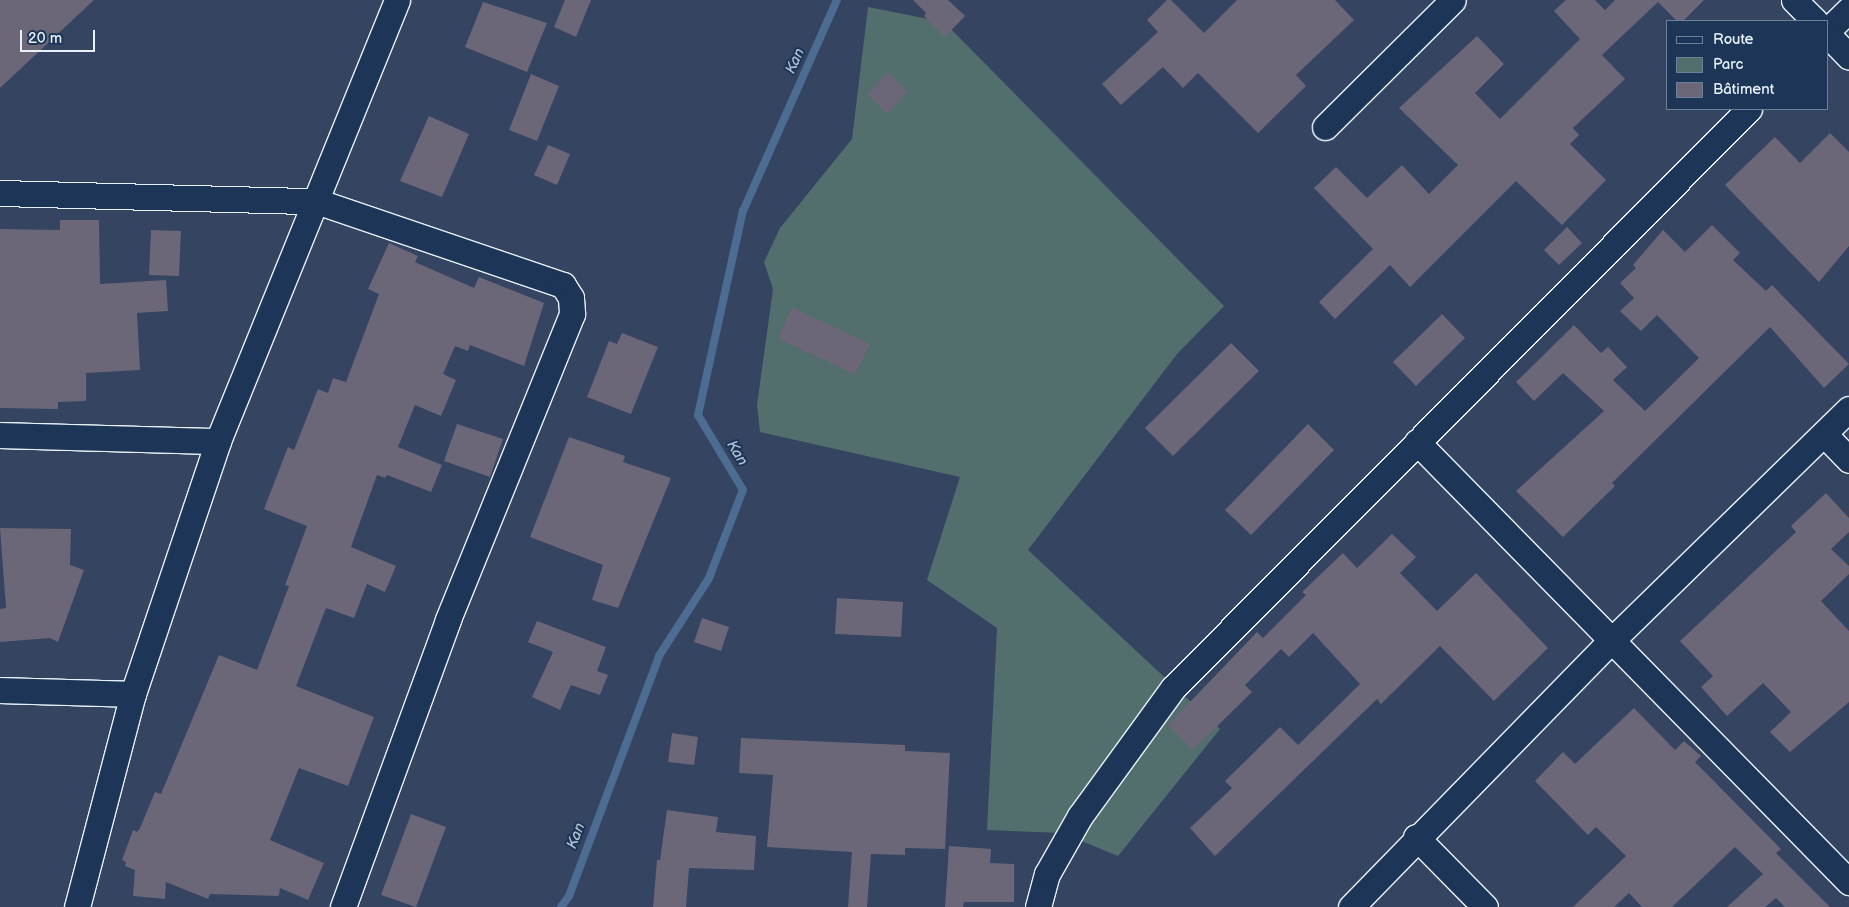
<!DOCTYPE html>
<meta charset="utf-8">
<style>
body{margin:0}
#map{position:relative;width:1849px;height:907px;overflow:hidden;background:#344461;font-family:"Balsamiq Sans",sans-serif}
div>[style]{position:absolute}
[style*='--x']{left:calc(var(--x)*1px);top:calc(var(--y)*1px);width:calc(var(--w)*1px);rotate:calc(var(--a)*1deg)}
.green>*{inset:0;background:#526f6d}
.stream>*{height:8px;margin:-4px;padding:0 4px;transform-origin:4px;border-radius:4px;background:#4c6c91}
.building>*{inset:0;background:#6b6678}
.roads{filter:drop-shadow(1px 0 #e8f1f8) drop-shadow(-1px 0 #e8f1f8) drop-shadow(0 1px #e8f1f8) drop-shadow(0 -1px #e8f1f8)}
.street>*{height:25px;margin:-12.5px;padding:0 12.5px;transform-origin:12.5px;border-radius:12.5px;background:#1d3557}
span{translate:-50% -50%;white-space:nowrap;text-align:center;line-height:1.15;-webkit-text-stroke:4px #1d3557;paint-order:stroke}
.water-label{font-size:15px;color:#b1c2d4;font-style:italic}
.legend{position:absolute;left:1666px;top:20px;width:162px;height:90px;box-sizing:border-box;background:#1d3557;border:1px solid #6e8097;margin:0;padding:6px 9px;list-style:none;font-size:15px;color:#e8f1f8}
.legend li{display:flex;align-items:center;gap:10px;height:25px}
.legend b{width:25px;border:1px solid #6e8097}
.scale{position:absolute;left:20px;top:30px;width:75px;height:22px;box-sizing:border-box;border:2px solid #e8f1f8;border-top:0;padding-left:6px;font-size:15px;line-height:18px;white-space:nowrap;color:#e8f1f8;-webkit-text-stroke:4px #1d3557;paint-order:stroke}
</style>
<div id="map">
<div class="green">
<div style="clip-path:polygon(868px 7px,944px 22px,1224px 306px,1177px 354px,1028px 550px,1220px 729px,1118px 856px,1062px 833px,987px 830px,997px 628px,927px 580px,960px 477px,760px 432px,757px 405px,773px 289px,764px 262px,780px 228px,852px 139px)"></div>
</div>
<div class="stream">
<div style="--x:561;--y:907;--w:14;--a:-54"></div>
<div style="--x:569;--y:896;--w:256;--a:-69.4"></div>
<div style="--x:659;--y:656;--w:93;--a:-57.3"></div>
<div style="--x:709;--y:578;--w:94;--a:-68.9"></div>
<div style="--x:743;--y:490;--w:87;--a:-121"></div>
<div style="--x:698;--y:415;--w:209;--a:-77.6"></div>
<div style="--x:743;--y:211;--w:231;--a:-66"></div>
</div>
<div class="building">
<div style="clip-path:polygon(0 0,94px 0,0 88px)"></div>
<div style="clip-path:polygon(565px 0,591px 0,576px 37px,554px 27px)"></div>
<div style="clip-path:polygon(913px 0,948px 0,965px 16px,945px 37px,924px 16px,926px 13px)"></div>
<div style="clip-path:polygon(1167px 0,1171px 0,1204px 33px,1237px 0,1335px 0,1354px 20px,1296px 75px,1306px 86px,1258px 133px,1198px 73px,1183px 88px,1163px 67px,1121px 105px,1102px 84px,1158px 32px,1147px 20px)"></div>
<div style="clip-path:polygon(1566px 0,1595px 0,1605px 10px,1615px 0,1704px 0,1683px 21px,1677px 21px,1658px 2px,1602px 55px,1625px 79px,1573px 128px,1579px 135px,1570px 144px,1606px 180px,1562px 225px,1516px 181px,1410px 287px,1390px 265px,1335px 319px,1319px 302px,1373px 249px,1314px 188px,1336px 167px,1367px 198px,1402px 165px,1429px 194px,1458px 165px,1399px 108px,1477px 36px,1504px 64px,1475px 93px,1500px 119px,1580px 39px,1554px 11px)"></div>
<div style="clip-path:polygon(483px 2px,547px 23px,527px 72px,465px 47px)"></div>
<div style="clip-path:polygon(888px 72px,908px 92px,887px 114px,867px 94px)"></div>
<div style="clip-path:polygon(531px 74px,559px 86px,537px 141px,509px 130px)"></div>
<div style="clip-path:polygon(429px 116px,469px 134px,442px 197px,400px 181px)"></div>
<div style="clip-path:polygon(1830px 133px,1849px 152px,1849px 246px,1819px 282px,1725px 185px,1775px 137px,1800px 163px)"></div>
<div style="clip-path:polygon(548px 145px,570px 154px,557px 185px,534px 175px)"></div>
<div style="clip-path:polygon(60px 220px,99px 220px,100px 284px,166px 280px,168px 311px,137px 313px,140px 370px,86px 373px,86px 401px,58px 402px,58px 409px,0 408px,0 229px,60px 230px)"></div>
<div style="clip-path:polygon(1712px 225px,1740px 253px,1733px 260px,1766px 291px,1772px 285px,1849px 364px,1824px 388px,1770px 327px,1612px 483px,1615px 486px,1563px 537px,1516px 491px,1604px 411px,1563px 373px,1534px 401px,1516px 382px,1574px 325px,1601px 353px,1608px 347px,1627px 367px,1613px 380px,1645px 411px,1699px 358px,1657px 315px,1641px 331px,1620px 311px,1634px 298px,1620px 283px,1636px 268px,1633px 265px,1663px 230px,1685px 252px)"></div>
<div style="clip-path:polygon(1567px 227px,1582px 243px,1559px 265px,1544px 250px)"></div>
<div style="clip-path:polygon(151px 230px,181px 231px,179px 276px,149px 275px)"></div>
<div style="clip-path:polygon(389px 243px,418px 256px,415px 262px,474px 288px,479px 277px,544px 303px,524px 366px,470px 345px,468px 351px,455px 346px,443px 374px,456px 380px,441px 416px,415px 405px,398px 447px,442px 465px,431px 492px,387px 475px,385px 478px,377px 475px,351px 547px,396px 566px,385px 592px,367px 584px,354px 618px,326px 608px,296px 686px,374px 717px,348px 786px,299px 768px,270px 840px,324px 863px,308px 900px,280px 888px,279px 896px,210px 894px,208px 899px,166px 882px,165px 899px,133px 896px,135px 870px,125px 866px,126px 862px,122px 860px,133px 830px,137px 832px,140px 828px,155px 792px,161px 794px,219px 655px,257px 670px,289px 586px,285px 585px,307px 526px,264px 509px,288px 447px,294px 450px,318px 389px,328px 393px,333px 378px,346px 382px,379px 294px,368px 289px)"></div>
<div style="clip-path:polygon(792px 307px,870px 344px,855px 375px,778px 338px)"></div>
<div style="clip-path:polygon(1442px 314px,1465px 338px,1416px 386px,1393px 362px)"></div>
<div style="clip-path:polygon(622px 333px,658px 347px,631px 414px,587px 397px,609px 341px,617px 344px)"></div>
<div style="clip-path:polygon(1231px 343px,1259px 371px,1173px 456px,1145px 428px)"></div>
<div style="clip-path:polygon(457px 424px,503px 439px,490px 477px,444px 461px)"></div>
<div style="clip-path:polygon(1308px 424px,1334px 450px,1251px 535px,1225px 510px)"></div>
<div style="clip-path:polygon(569px 437px,625px 456px,623px 462px,671px 478px,618px 608px,592px 600px,603px 565px,530px 537px)"></div>
<div style="clip-path:polygon(1826px 493px,1849px 518px,1849px 532px,1831px 549px,1849px 566px,1849px 574px,1821px 601px,1849px 631px,1849px 702px,1790px 752px,1770px 732px,1791px 712px,1763px 683px,1727px 716px,1701px 687px,1713px 676px,1680px 641px,1796px 532px,1791px 526px)"></div>
<div style="clip-path:polygon(0 528px,71px 529px,70px 565px,84px 570px,58px 642px,50px 638px,0 642px,0 609px,6px 608px)"></div>
<div style="clip-path:polygon(1392px 534px,1416px 557px,1400px 573px,1437px 611px,1476px 573px,1548px 648px,1494px 701px,1440px 646px,1381px 704px,1377px 699px,1215px 856px,1190px 828px,1232px 788px,1225px 781px,1280px 727px,1298px 745px,1360px 684px,1313px 633px,1289px 657px,1281px 649px,1245px 685px,1252px 692px,1193px 750px,1168px 725px,1257px 632px,1263px 638px,1306px 595px,1302px 592px,1343px 553px,1357px 568px)"></div>
<div style="clip-path:polygon(837px 598px,903px 602px,901px 637px,835px 634px)"></div>
<div style="clip-path:polygon(702px 618px,729px 627px,721px 651px,694px 642px)"></div>
<div style="clip-path:polygon(537px 621px,606px 647px,597px 671px,608px 675px,600px 695px,571px 685px,560px 710px,532px 697px,553px 652px,528px 642px)"></div>
<div style="clip-path:polygon(1634px 708px,1675px 750px,1684px 741px,1701px 756px,1695px 762px,1781px 849px,1776px 853px,1830px 907px,1785px 907px,1776px 898px,1765px 907px,1727px 907px,1763px 874px,1735px 847px,1672px 907px,1642px 907px,1629px 893px,1614px 907px,1573px 907px,1626px 856px,1596px 827px,1588px 835px,1535px 781px,1563px 752px,1575px 764px)"></div>
<div style="clip-path:polygon(672px 733px,698px 737px,694px 765px,668px 762px)"></div>
<div style="clip-path:polygon(741px 738px,905px 745px,905px 751px,950px 753px,945px 849px,905px 848px,905px 855px,871px 854px,867px 907px,848px 907px,852px 852px,767px 847px,773px 775px,739px 773px)"></div>
<div style="clip-path:polygon(667px 810px,718px 817px,716px 832px,756px 836px,754px 870px,689px 868px,686px 907px,653px 907px,657px 860px,660px 860px)"></div>
<div style="clip-path:polygon(411px 814px,446px 827px,416px 907px,381px 895px)"></div>
<div style="clip-path:polygon(949px 846px,991px 849px,990px 863px,1014px 864px,1014px 902px,964px 902px,963px 907px,945px 907px)"></div>
</div>
<div class="roads">
<div class="street">
<div style="--x:1794;--y:0;--w:30;--a:45"></div>
<div style="--x:1828;--y:30;--w:29;--a:-44"></div>
<div style="--x:1828;--y:35;--w:30;--a:46"></div>
<div style="--x:1325;--y:127;--w:180;--a:-44.8"></div>
<div style="--x:0;--y:193;--w:316;--a:1.5"></div>
<div style="--x:316;--y:201;--w:261;--a:18.8"></div>
<div style="--x:563;--y:285;--w:15;--a:58"></div>
<div style="--x:571;--y:298;--w:16;--a:86"></div>
<div style="--x:572;--y:314;--w:330;--a:112.1"></div>
<div style="--x:448;--y:620;--w:306;--a:110.1"></div>
<div style="--x:1824;--y:434;--w:36;--a:46"></div>
<div style="--x:0;--y:435;--w:218;--a:1.6"></div>
<div style="--x:1417;--y:442;--w:617;--a:45.53"></div>
<div style="--x:0;--y:690;--w:133;--a:1.7"></div>
<div style="--x:1416;--y:837;--w:98;--a:45.4"></div>
<div style="--x:77;--y:907;--w:220;--a:-75.3"></div>
<div style="--x:133;--y:694;--w:267;--a:-71.4"></div>
<div style="--x:218;--y:441;--w:476;--a:-67.9"></div>
<div style="--x:1038;--y:907;--w:34;--a:-75"></div>
<div style="--x:1047;--y:874;--w:67;--a:-60.4"></div>
<div style="--x:1080;--y:816;--w:158;--a:-54"></div>
<div style="--x:1173;--y:688;--w:817;--a:-45.15"></div>
<div style="--x:1351;--y:907;--w:372;--a:-45.7"></div>
<div style="--x:1611;--y:641;--w:332;--a:-44.3"></div>
</div>
</div>
<div class="water-label">
<span style="left:795px;top:61px;rotate:-66deg">Kan</span>
<span style="left:737px;top:453px;rotate:59deg">Kan</span>
<span style="left:576px;top:836px;rotate:-69deg">Kan</span>
</div>
<ul class="legend">
<li><b style="height:6px;background:#1d3557"></b>Route</li>
<li><b style="height:14px;background:#526f6d"></b>Parc</li>
<li><b style="height:14px;background:#6b6678"></b>Bâtiment</li>
</ul>
<div class="scale">20 m</div>
</div>
